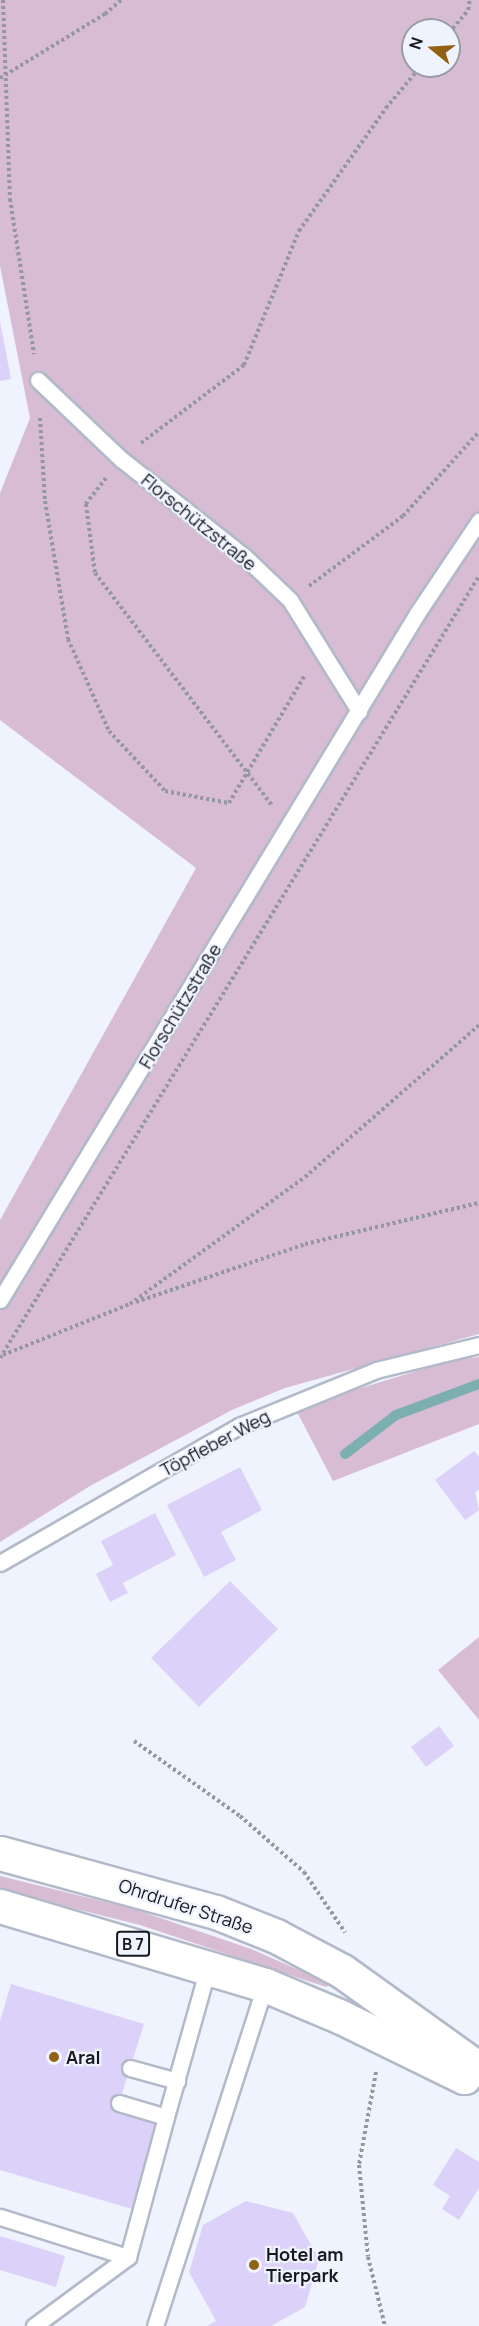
<!DOCTYPE html>
<meta charset="utf-8">
<style>
body{margin:0}
#map{position:relative;width:479px;height:2326px;overflow:hidden;background:#eff3fd;font-family:Manrope,sans-serif}
div>[style]{position:absolute}
[style*='--x']{left:calc(var(--x)*1px);top:calc(var(--y)*1px);width:calc(var(--w)*1px);rotate:calc(var(--a)*1deg)}
.green>*{inset:0;background:#d8bcd3}
.stream>*{height:10px;margin:-5px;padding:0 5px;transform-origin:5px;border-radius:5px;background:#7bafb0}
.building>*{inset:0;background:#dcd1f8}
.path>*{height:4px;margin-top:-2px;transform-origin:0;background:repeating-linear-gradient(90deg,#94979f 0 3px,transparent 0 6px)}
.roads{filter:drop-shadow(2px 0 #b2bac9) drop-shadow(-2px 0 #b2bac9) drop-shadow(0 2px #b2bac9) drop-shadow(0 -2px #b2bac9)}
.service>*{height:15px;margin:-7.5px;padding:0 7.5px;transform-origin:7.5px;border-radius:7.5px;background:#fff}
.primary>*{height:33px;margin:-16.5px;padding:0 16.5px;transform-origin:16.5px;border-radius:16.5px;background:#fff}
.dots>*{width:16px;height:16px;translate:-50% -50%;box-sizing:border-box;border:3px solid #eff3fd;border-radius:50%}
span{translate:-50% -50%;white-space:nowrap;text-align:center;line-height:1.15;-webkit-text-stroke:4.5px #eff3fd;paint-order:stroke}
.shield-label span{padding:2px 4px;background:#eff3fd;border:2px solid;border-radius:4px;-webkit-text-stroke-width:0}
.shield-label{font-size:16px;color:#17191f;font-weight:700}
.street-label{font-size:18px;color:#17191f}
.poi-label{font-size:18px;color:#17191f;font-weight:700}
.left{translate:0 -50%;text-align:left}
.north{position:absolute;left:401px;top:18px;width:60px;height:60px;box-sizing:border-box;background:#eff3fd;border:2px solid #999ca4;border-radius:50%;rotate:288deg;font-size:16px;font-weight:700;line-height:24px;text-align:center;color:#17191f}
.north::after{content:'';display:block;margin:auto;width:21px;height:27px;background:#936113;clip-path:polygon(50% 0,100% 100%,50% 72%,0 100%)}
</style>
<div id="map">
<div class="green">
<div style="clip-path:polygon(evenodd,0 0,479px 0,479px 1334px,285px 1388px,232px 1410px,90px 1486px,0 1542px,0 1220px,196px 868px,0 720px,0 493px,30px 418px,0 266px,0 0,413px 30px,449px 30px,449px 66px,413px 66px,413px 30px)"></div>
<div style="clip-path:polygon(479px 1357px,479px 1424px,333px 1481px,295px 1408px,453px 1360px)"></div>
<div style="clip-path:polygon(479px 1637px,479px 1720px,438px 1670px)"></div>
<div style="clip-path:polygon(0 1876px,134px 1909px,251px 1949px,331px 1984px,326px 1987px,140px 1925px,0 1890px)"></div>
</div>
<div class="stream">
<div style="--x:345;--y:1454;--w:64;--a:-37.4"></div>
<div style="--x:396;--y:1415;--w:89;--a:-20.5"></div>
</div>
<div class="building">
<div style="clip-path:polygon(0 321px,11px 379px,0 381px)"></div>
<div style="clip-path:polygon(474px 1451px,479px 1457px,479px 1489px,475px 1493px,479px 1510px,465px 1520px,435px 1480px)"></div>
<div style="clip-path:polygon(240px 1467px,262px 1510px,221px 1532px,236px 1560px,204px 1577px,167px 1505px)"></div>
<div style="clip-path:polygon(155px 1513px,176px 1555px,123px 1583px,128px 1593px,110px 1602px,96px 1574px,113px 1565px,101px 1541px)"></div>
<div style="clip-path:polygon(230px 1581px,278px 1629px,199px 1707px,151px 1658px)"></div>
<div style="clip-path:polygon(439px 1726px,454px 1746px,426px 1767px,411px 1747px)"></div>
<div style="clip-path:polygon(11px 1984px,144px 2024px,118px 2106px,158px 2118px,132px 2209px,0 2170px,0 2021px)"></div>
<div style="clip-path:polygon(456px 2148px,479px 2162px,479px 2188px,459px 2220px,442px 2209px,450px 2196px,433px 2185px)"></div>
<div style="clip-path:polygon(246px 2201px,293px 2213px,319px 2259px,305px 2307px,271px 2326px,207px 2326px,216px 2321px,189px 2272px,203px 2225px)"></div>
<div style="clip-path:polygon(0 2236px,65px 2256px,56px 2287px,0 2270px)"></div>
</div>
<div class="path">
<div style="--x:3;--y:0;--w:199;--a:88"></div>
<div style="--x:10;--y:199;--w:157;--a:81.2"></div>
<div style="--x:449;--y:33;--w:30;--a:-50"></div>
<div style="--x:468;--y:10;--w:10;--a:-79"></div>
<div style="--x:0;--y:78;--w:123;--a:-31.4"></div>
<div style="--x:105;--y:14;--w:21;--a:-41"></div>
<div style="--x:40;--y:418;--w:83;--a:86.6"></div>
<div style="--x:45;--y:501;--w:140;--a:80.5"></div>
<div style="--x:68;--y:639;--w:101;--a:66"></div>
<div style="--x:109;--y:731;--w:82;--a:47"></div>
<div style="--x:165;--y:791;--w:65;--a:10.6"></div>
<div style="--x:229;--y:803;--w:149;--a:-59.3"></div>
<div style="--x:141;--y:443;--w:129;--a:-37.1"></div>
<div style="--x:244;--y:365;--w:145;--a:-67.7"></div>
<div style="--x:299;--y:231;--w:151;--a:-54.7"></div>
<div style="--x:386;--y:108;--w:55;--a:-50.2"></div>
<div style="--x:106;--y:478;--w:33;--a:128"></div>
<div style="--x:86;--y:504;--w:70;--a:82.6"></div>
<div style="--x:95;--y:573;--w:292;--a:52.7"></div>
<div style="--x:309;--y:586;--w:117;--a:-36.7"></div>
<div style="--x:403;--y:516;--w:113;--a:-47.9"></div>
<div style="--x:136;--y:1302;--w:179;--a:-18.9"></div>
<div style="--x:305;--y:1244;--w:179;--a:-13.3"></div>
<div style="--x:3;--y:1355;--w:137;--a:-21.9"></div>
<div style="--x:130;--y:1304;--w:216;--a:-36"></div>
<div style="--x:305;--y:1177;--w:231;--a:-41.1"></div>
<div style="--x:0;--y:1358;--w:917;--a:-58.51"></div>
<div style="--x:134;--y:1741;--w:130;--a:35.3"></div>
<div style="--x:240;--y:1816;--w:85;--a:41.2"></div>
<div style="--x:304;--y:1872;--w:73;--a:55.7"></div>
<div style="--x:376;--y:2072;--w:95;--a:100.4"></div>
<div style="--x:359;--y:2165;--w:92;--a:84.4"></div>
<div style="--x:368;--y:2257;--w:71;--a:76.2"></div>
</div>
<div class="roads">
<div class="service">
<div style="--x:38;--y:380;--w:115;--a:43.6"></div>
<div style="--x:121;--y:459;--w:157;--a:38.3"></div>
<div style="--x:244;--y:556;--w:64;--a:43.7"></div>
<div style="--x:290;--y:600;--w:131;--a:58.1"></div>
<div style="--x:0;--y:1300;--w:805;--a:-58.72"></div>
<div style="--x:418;--y:612;--w:110;--a:-56.2"></div>
<div style="--x:0;--y:1563;--w:275;--a:-29.8"></div>
<div style="--x:239;--y:1426;--w:148;--a:-22.2"></div>
<div style="--x:376;--y:1370;--w:106;--a:-13.6"></div>
<div style="--x:130;--y:2068;--w:49;--a:15.5"></div>
<div style="--x:119;--y:2103;--w:49;--a:16.6"></div>
<div style="--x:166;--y:2117;--w:155;--a:-74.3"></div>
<div style="--x:0;--y:2217;--w:134;--a:17.4"></div>
<div style="--x:128;--y:2257;--w:145;--a:-74.8"></div>
<div style="--x:34;--y:2326;--w:117;--a:-36.3"></div>
<div style="--x:155;--y:2326;--w:358;--a:-72.1"></div>
</div>
<div class="primary">
<div style="--x:0;--y:1853;--w:224;--a:15.3"></div>
<div style="--x:216;--y:1912;--w:65;--a:21.8"></div>
<div style="--x:276;--y:1936;--w:75;--a:27.9"></div>
<div style="--x:342;--y:1971;--w:168;--a:35.6"></div>
<div style="--x:0;--y:1906;--w:277;--a:16.6"></div>
<div style="--x:265;--y:1985;--w:82;--a:22.8"></div>
<div style="--x:341;--y:2017;--w:137;--a:26"></div>
</div>
</div>
<div class="dots">
<div style="left:54px;top:2057px;background:#936113"></div>
<div style="left:254px;top:2265px;background:#936113"></div>
</div>
<div class="shield-label">
<span style="left:133px;top:1944px">B 7</span>
</div>
<div class="street-label">
<span style="left:199px;top:522px;rotate:39deg">Florschützstraße</span>
<span style="left:180px;top:1006px;rotate:-59deg">Florschützstraße</span>
<span style="left:215px;top:1443px;rotate:-28deg">Töpfleber Weg</span>
<span style="left:186px;top:1906px;rotate:18deg">Ohrdrufer Straße</span>
</div>
<div class="poi-label">
<span class="left" style="left:66px;top:2057px">Aral</span>
<span class="left" style="left:266px;top:2265px">Hotel am<br>Tierpark</span>
</div>
<div class="north">N</div>
</div>
